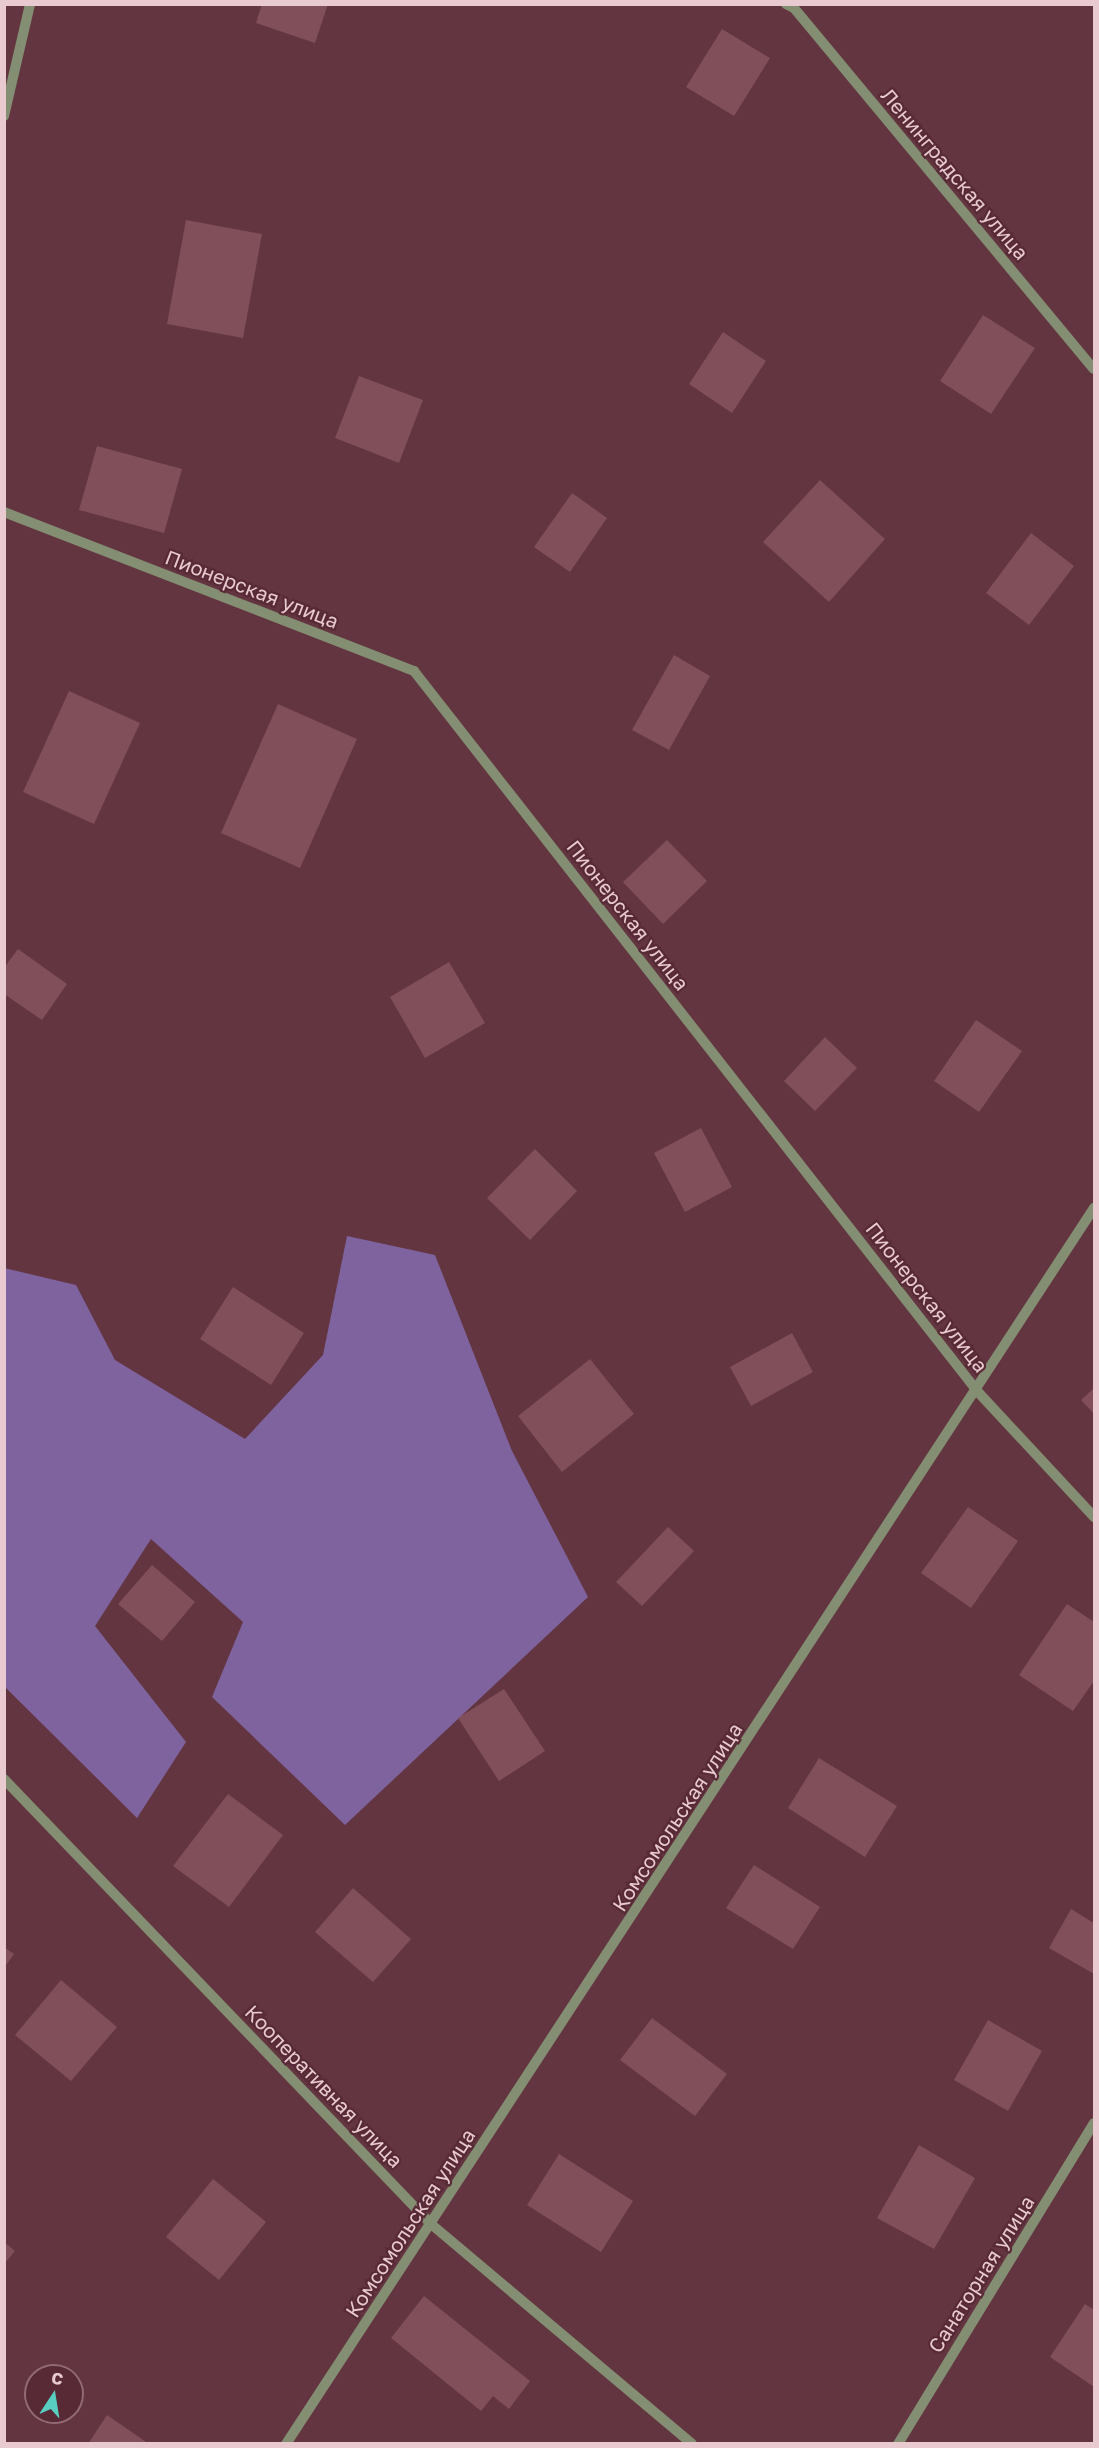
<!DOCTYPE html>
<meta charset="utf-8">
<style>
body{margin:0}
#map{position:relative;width:1099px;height:2448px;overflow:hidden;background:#633540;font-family:"Golos Text",sans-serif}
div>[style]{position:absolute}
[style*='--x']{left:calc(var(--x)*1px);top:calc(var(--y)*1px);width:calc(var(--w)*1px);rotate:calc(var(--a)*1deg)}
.forest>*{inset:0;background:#7e639e}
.building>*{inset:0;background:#804f5a}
.minor>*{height:10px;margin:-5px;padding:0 5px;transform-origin:5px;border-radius:5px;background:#838e72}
span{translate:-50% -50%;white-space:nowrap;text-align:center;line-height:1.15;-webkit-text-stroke:4.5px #572a36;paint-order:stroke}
.street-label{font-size:20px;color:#e8cad0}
.frame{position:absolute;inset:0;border:6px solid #e8cad0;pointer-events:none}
.north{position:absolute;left:24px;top:2364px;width:60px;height:60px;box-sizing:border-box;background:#572a36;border:2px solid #916a74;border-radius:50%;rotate:12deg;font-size:16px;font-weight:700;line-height:24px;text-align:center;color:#e8cad0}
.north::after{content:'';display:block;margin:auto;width:21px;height:27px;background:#58cec1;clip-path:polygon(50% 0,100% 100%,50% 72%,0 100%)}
</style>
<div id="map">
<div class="forest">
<div style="clip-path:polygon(347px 1236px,435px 1255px,512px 1451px,588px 1597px,345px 1825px,212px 1697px,243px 1622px,151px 1539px,95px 1626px,186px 1742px,137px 1818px,5px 1687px,4px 1268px,76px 1285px,115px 1360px,245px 1439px,323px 1355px)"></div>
</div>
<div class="building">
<div style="clip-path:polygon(262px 4px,328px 4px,315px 43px,256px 23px)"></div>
<div style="clip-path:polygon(722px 29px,770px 58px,734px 116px,686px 87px)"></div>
<div style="clip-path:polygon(186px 220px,262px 234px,243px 338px,167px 324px)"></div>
<div style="clip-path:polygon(983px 315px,1035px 348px,991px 414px,940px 381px)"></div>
<div style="clip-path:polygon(723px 332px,766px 361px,732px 413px,689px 384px)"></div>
<div style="clip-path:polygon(359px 376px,423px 400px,399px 463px,335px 438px)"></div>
<div style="clip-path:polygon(97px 446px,182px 469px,164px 533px,79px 510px)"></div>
<div style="clip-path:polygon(820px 480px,885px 539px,829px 602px,763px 542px)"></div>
<div style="clip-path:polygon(572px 493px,607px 518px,570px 572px,534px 547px)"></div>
<div style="clip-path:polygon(1031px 533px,1074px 566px,1029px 625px,986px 593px)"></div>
<div style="clip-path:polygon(674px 655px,710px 676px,669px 750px,632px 730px)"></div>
<div style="clip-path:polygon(69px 691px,140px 723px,94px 824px,23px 792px)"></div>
<div style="clip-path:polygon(278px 704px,357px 739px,300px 868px,221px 833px)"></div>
<div style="clip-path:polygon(667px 840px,707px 881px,663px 924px,623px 882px)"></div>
<div style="clip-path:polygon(18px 949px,67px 984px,42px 1020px,4px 994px,4px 968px)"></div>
<div style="clip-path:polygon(449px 962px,485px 1023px,425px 1058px,390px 997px)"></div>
<div style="clip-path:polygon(976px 1020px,1022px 1051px,979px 1112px,934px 1081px)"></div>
<div style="clip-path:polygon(825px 1037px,857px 1068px,815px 1111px,784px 1081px)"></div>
<div style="clip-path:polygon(701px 1128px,732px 1187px,685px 1212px,654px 1153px)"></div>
<div style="clip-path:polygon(535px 1149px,577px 1191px,530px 1240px,487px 1198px)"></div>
<div style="clip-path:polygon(233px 1287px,304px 1333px,271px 1385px,200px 1339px)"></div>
<div style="clip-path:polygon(792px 1333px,813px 1372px,751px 1406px,730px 1367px)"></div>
<div style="clip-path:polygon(590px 1359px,634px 1414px,562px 1472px,518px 1416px)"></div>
<div style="clip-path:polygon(1094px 1388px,1094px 1414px,1081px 1400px)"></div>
<div style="clip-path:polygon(968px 1507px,1018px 1541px,971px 1608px,921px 1573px)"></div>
<div style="clip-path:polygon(668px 1527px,694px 1551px,642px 1606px,616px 1582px)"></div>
<div style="clip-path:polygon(152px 1565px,195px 1602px,162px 1641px,118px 1604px)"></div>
<div style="clip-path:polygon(1067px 1604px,1094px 1622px,1094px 1681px,1073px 1711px,1019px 1675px)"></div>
<div style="clip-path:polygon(504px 1689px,545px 1751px,499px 1781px,458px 1718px)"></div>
<div style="clip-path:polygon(819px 1758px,897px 1806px,865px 1857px,788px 1808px)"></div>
<div style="clip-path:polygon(228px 1794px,283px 1835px,229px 1907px,173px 1866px)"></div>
<div style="clip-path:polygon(754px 1865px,820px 1907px,793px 1949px,726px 1908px)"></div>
<div style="clip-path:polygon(353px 1888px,411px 1939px,373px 1982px,315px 1932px)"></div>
<div style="clip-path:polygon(1071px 1909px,1094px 1923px,1094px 1974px,1049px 1948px)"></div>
<div style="clip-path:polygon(4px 1947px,14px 1954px,4px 1968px)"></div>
<div style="clip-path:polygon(61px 1980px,117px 2027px,71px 2081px,15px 2035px)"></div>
<div style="clip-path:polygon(652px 2018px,727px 2074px,695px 2116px,620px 2060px)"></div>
<div style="clip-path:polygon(988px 2020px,1042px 2051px,1008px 2111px,954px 2080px)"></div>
<div style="clip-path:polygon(919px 2145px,975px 2178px,934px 2249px,877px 2218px)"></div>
<div style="clip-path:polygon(559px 2154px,633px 2201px,601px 2252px,527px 2205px)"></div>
<div style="clip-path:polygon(213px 2179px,266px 2222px,219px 2280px,166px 2237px)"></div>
<div style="clip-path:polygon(4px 2242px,15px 2251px,4px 2264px)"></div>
<div style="clip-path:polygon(424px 2296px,530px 2381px,509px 2409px,493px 2396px,481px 2411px,391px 2338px)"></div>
<div style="clip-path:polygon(1085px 2304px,1094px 2310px,1094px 2387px,1050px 2357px)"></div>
<div style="clip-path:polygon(107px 2415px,149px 2444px,88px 2444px)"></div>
</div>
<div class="minor">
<div style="--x:786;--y:4;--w:9;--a:27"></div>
<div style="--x:794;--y:8;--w:469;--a:50.3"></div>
<div style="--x:4;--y:116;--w:115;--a:-76.9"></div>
<div style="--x:4;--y:512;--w:440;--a:21.2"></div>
<div style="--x:414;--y:671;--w:915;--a:51.97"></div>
<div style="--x:978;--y:1392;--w:171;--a:47.1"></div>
<div style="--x:4;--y:1779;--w:617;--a:46.18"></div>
<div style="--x:431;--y:2224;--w:341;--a:40.1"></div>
<div style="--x:286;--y:2444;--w:1477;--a:-56.83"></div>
<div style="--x:898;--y:2444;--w:376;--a:-58.6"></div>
</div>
<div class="street-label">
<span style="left:955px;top:174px;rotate:50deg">Ленинградская улица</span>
<span style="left:252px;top:589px;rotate:21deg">Пионерская улица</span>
<span style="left:628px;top:915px;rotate:52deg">Пионерская улица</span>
<span style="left:927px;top:1297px;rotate:52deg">Пионерская улица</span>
<span style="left:677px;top:1817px;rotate:-57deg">Комсомольская улица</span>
<span style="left:324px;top:2086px;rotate:46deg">Кооперативная улица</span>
<span style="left:410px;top:2223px;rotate:-57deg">Комсомольская улица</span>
<span style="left:981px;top:2274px;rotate:-58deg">Санаторная улица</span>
</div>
<div class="frame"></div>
<div class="north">С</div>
</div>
